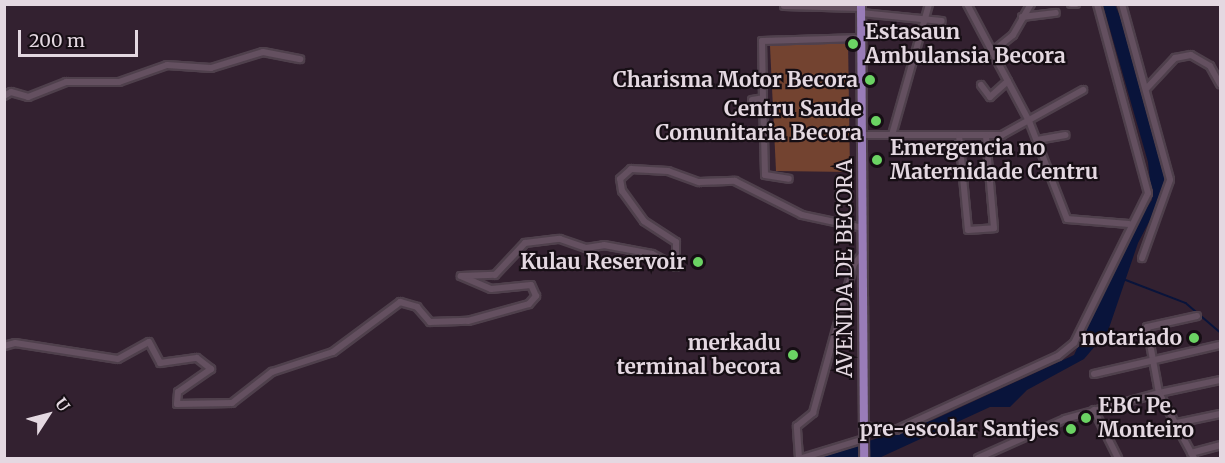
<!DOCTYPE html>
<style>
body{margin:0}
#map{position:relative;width:1225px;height:463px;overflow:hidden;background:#332130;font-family:Merriweather,serif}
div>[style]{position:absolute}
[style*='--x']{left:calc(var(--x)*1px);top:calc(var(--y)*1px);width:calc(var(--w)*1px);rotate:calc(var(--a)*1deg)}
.green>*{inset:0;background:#734330}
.water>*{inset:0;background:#09143b}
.stream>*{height:1.5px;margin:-0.75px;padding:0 0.75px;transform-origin:0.75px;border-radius:0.75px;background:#09143b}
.roads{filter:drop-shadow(2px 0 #4f404c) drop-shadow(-2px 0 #4f404c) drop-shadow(0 2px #4f404c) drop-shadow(0 -2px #4f404c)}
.minor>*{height:6px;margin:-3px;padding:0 3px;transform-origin:3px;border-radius:3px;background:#645060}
.major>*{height:8px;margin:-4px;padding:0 4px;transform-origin:4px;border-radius:4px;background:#997cb8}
.dots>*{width:16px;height:16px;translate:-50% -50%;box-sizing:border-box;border:3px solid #160e14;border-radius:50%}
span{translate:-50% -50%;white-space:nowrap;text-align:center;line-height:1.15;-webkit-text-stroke:4.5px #160e14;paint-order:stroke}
.poi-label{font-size:21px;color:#e4d8e1;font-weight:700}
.left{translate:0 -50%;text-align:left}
.right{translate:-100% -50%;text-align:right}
.street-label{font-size:21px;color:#e4d8e1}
.frame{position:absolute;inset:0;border:6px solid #e4d8e1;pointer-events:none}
.north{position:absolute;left:18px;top:385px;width:60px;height:60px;-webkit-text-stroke:4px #160e14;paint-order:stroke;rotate:54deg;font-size:16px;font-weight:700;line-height:24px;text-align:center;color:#e4d8e1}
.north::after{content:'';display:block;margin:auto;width:21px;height:27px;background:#e4d8e1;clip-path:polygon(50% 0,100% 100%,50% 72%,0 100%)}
.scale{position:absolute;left:18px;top:30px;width:120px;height:27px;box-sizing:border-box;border:3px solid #e4d8e1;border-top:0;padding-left:8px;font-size:18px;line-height:21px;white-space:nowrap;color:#e4d8e1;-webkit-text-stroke:4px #160e14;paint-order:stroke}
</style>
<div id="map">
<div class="green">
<div style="clip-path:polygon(848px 40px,850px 172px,776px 171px,770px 46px)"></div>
</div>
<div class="water">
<div style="clip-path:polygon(1103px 5px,1115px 5px,1128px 34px,1166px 167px,1163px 195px,1138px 243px,1108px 331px,1084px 359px,1027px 390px,1010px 407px,990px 407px,879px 458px,817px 458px,933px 420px,1074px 355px,1136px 223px,1152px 200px,1148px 162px)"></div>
</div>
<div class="stream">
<div style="--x:1126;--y:280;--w:64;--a:21"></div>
<div style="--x:1186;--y:303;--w:45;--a:40.5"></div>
</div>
<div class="roads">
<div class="minor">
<div style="--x:967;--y:4;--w:132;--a:62.1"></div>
<div style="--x:1029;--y:121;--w:105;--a:68.8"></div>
<div style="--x:1067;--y:219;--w:62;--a:4.6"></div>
<div style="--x:1071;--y:4;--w:5;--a:0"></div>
<div style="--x:1122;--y:4;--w:182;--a:74.7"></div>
<div style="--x:1170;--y:180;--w:83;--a:109.7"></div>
<div style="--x:784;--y:6;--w:77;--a:1.5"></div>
<div style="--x:861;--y:13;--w:81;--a:5.6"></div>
<div style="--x:1022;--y:17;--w:34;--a:-7"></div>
<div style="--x:992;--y:52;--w:27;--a:-39"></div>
<div style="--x:1013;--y:35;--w:36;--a:-60"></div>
<div style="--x:981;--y:85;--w:15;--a:53"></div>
<div style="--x:990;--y:97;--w:24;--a:-42"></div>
<div style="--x:1147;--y:88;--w:41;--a:-47"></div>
<div style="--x:1175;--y:58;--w:16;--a:-11"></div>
<div style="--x:1191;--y:55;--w:22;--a:30"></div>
<div style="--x:1210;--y:66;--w:21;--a:61"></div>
<div style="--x:4;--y:96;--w:8;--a:-30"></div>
<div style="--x:11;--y:92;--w:18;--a:16"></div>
<div style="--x:28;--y:97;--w:41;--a:-21.5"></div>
<div style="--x:66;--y:82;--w:53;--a:0"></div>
<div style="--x:119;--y:82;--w:51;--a:-19.5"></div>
<div style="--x:167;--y:65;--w:44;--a:3.9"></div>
<div style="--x:211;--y:68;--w:54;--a:-17.1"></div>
<div style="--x:263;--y:52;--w:38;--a:11"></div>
<div style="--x:763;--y:98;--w:77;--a:88.5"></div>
<div style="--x:765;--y:175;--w:24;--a:9"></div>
<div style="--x:752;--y:100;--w:11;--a:-10"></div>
<div style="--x:763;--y:98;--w:57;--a:-91"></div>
<div style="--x:762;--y:41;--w:100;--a:-1.7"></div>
<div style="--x:862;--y:135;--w:140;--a:0"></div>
<div style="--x:1002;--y:135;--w:93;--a:-29.1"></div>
<div style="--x:892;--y:135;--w:136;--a:-74.2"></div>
<div style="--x:959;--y:135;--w:95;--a:84.6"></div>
<div style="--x:968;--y:230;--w:26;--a:-4"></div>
<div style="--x:994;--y:228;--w:92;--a:-95"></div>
<div style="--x:1037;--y:140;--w:29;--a:-10"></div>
<div style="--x:1197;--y:316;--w:51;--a:167.6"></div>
<div style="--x:1147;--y:327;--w:67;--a:79.7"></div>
<div style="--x:1159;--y:393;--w:62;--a:-12"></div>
<div style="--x:4;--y:346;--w:11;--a:-15"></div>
<div style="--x:15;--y:343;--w:104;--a:8.8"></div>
<div style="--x:118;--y:359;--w:35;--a:-29"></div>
<div style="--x:149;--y:342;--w:24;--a:62"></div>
<div style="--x:160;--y:363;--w:37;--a:-8"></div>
<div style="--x:197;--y:358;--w:18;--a:38"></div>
<div style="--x:211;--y:369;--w:40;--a:145.1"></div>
<div style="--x:178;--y:392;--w:12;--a:95"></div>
<div style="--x:177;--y:404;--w:55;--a:-1"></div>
<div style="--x:232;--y:403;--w:51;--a:-37.8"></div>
<div style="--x:272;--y:372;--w:64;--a:-18.2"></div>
<div style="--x:333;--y:352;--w:84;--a:-36.7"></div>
<div style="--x:400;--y:302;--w:18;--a:16"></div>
<div style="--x:417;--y:307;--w:20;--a:49"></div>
<div style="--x:430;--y:322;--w:38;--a:-2"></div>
<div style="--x:468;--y:321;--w:63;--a:-15.6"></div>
<div style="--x:529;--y:304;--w:11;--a:-49"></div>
<div style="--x:536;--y:296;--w:12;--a:-114"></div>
<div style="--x:531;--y:285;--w:40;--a:174.3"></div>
<div style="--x:491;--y:289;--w:33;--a:-157"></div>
<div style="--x:461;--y:276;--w:34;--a:-2"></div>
<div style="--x:495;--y:275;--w:44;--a:-46.8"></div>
<div style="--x:525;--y:243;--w:35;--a:-7"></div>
<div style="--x:560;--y:239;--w:28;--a:19"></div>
<div style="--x:586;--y:248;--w:18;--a:-9"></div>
<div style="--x:604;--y:245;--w:49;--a:10.6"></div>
<div style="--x:652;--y:254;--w:27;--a:28"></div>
<div style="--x:676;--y:267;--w:25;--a:-90"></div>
<div style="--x:676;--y:242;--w:38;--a:-147"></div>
<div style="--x:644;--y:221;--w:37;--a:-126"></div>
<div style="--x:622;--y:191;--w:12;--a:-99"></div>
<div style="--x:620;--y:179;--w:15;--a:-42"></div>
<div style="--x:631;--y:169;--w:37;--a:3"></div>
<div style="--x:668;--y:171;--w:33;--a:20"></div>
<div style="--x:699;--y:182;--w:36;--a:-2"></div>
<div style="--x:735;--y:181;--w:75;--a:26.9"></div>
<div style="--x:802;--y:215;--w:62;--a:12"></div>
<div style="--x:1094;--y:374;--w:129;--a:-13"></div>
<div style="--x:1094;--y:410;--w:54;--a:63.4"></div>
<div style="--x:1177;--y:423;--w:44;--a:-11.8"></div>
<div style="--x:863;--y:426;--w:33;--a:7"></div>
<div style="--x:896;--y:430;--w:178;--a:-24.6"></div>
<div style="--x:1058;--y:356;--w:21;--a:-39"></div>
<div style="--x:1074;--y:343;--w:167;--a:-63.7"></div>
<div style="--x:1148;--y:193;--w:196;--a:-105.1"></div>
<div style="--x:1191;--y:453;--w:30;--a:-15"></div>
<div style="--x:799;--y:458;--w:32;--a:-94"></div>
<div style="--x:797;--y:426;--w:21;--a:-39"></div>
<div style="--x:813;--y:413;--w:155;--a:-74.6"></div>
<div style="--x:854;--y:264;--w:11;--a:-49"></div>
<div style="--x:802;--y:458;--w:65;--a:-17"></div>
<div style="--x:978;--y:458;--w:95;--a:-24.1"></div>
<div style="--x:1065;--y:419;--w:98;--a:-15.5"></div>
<div style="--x:1159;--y:393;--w:74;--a:61.7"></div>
</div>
<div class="major">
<div style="--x:861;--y:4;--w:454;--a:89.6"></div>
</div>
</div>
<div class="dots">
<div style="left:853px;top:44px;background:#6bd363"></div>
<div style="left:870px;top:80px;background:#6bd363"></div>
<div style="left:876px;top:121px;background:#6bd363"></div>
<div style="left:877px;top:160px;background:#6bd363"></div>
<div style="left:698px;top:262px;background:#6bd363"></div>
<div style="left:1194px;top:338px;background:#6bd363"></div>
<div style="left:793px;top:355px;background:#6bd363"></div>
<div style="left:1086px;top:418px;background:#6bd363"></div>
<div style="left:1071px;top:429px;background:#6bd363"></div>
</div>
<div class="poi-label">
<span class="left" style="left:865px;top:44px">Estasaun<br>Ambulansia Becora</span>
<span class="right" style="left:858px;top:80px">Charisma Motor Becora</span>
<span class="right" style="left:862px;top:121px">Centru Saude<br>Comunitaria Becora</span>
<span class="left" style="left:890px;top:160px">Emergencia no<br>Maternidade Centru</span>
<span class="right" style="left:686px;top:262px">Kulau Reservoir</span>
<span class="right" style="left:1182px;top:338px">notariado</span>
<span class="right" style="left:781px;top:355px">merkadu<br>terminal becora</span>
<span class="left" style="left:1098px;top:418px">EBC Pe.<br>Monteiro</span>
<span class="right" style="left:1059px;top:429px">pre-escolar Santjes</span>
</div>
<div class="street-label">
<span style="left:845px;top:268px;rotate:-90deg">AVENIDA DE BECORA</span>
</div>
<div class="frame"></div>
<div class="north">U</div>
<div class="scale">200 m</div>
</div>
